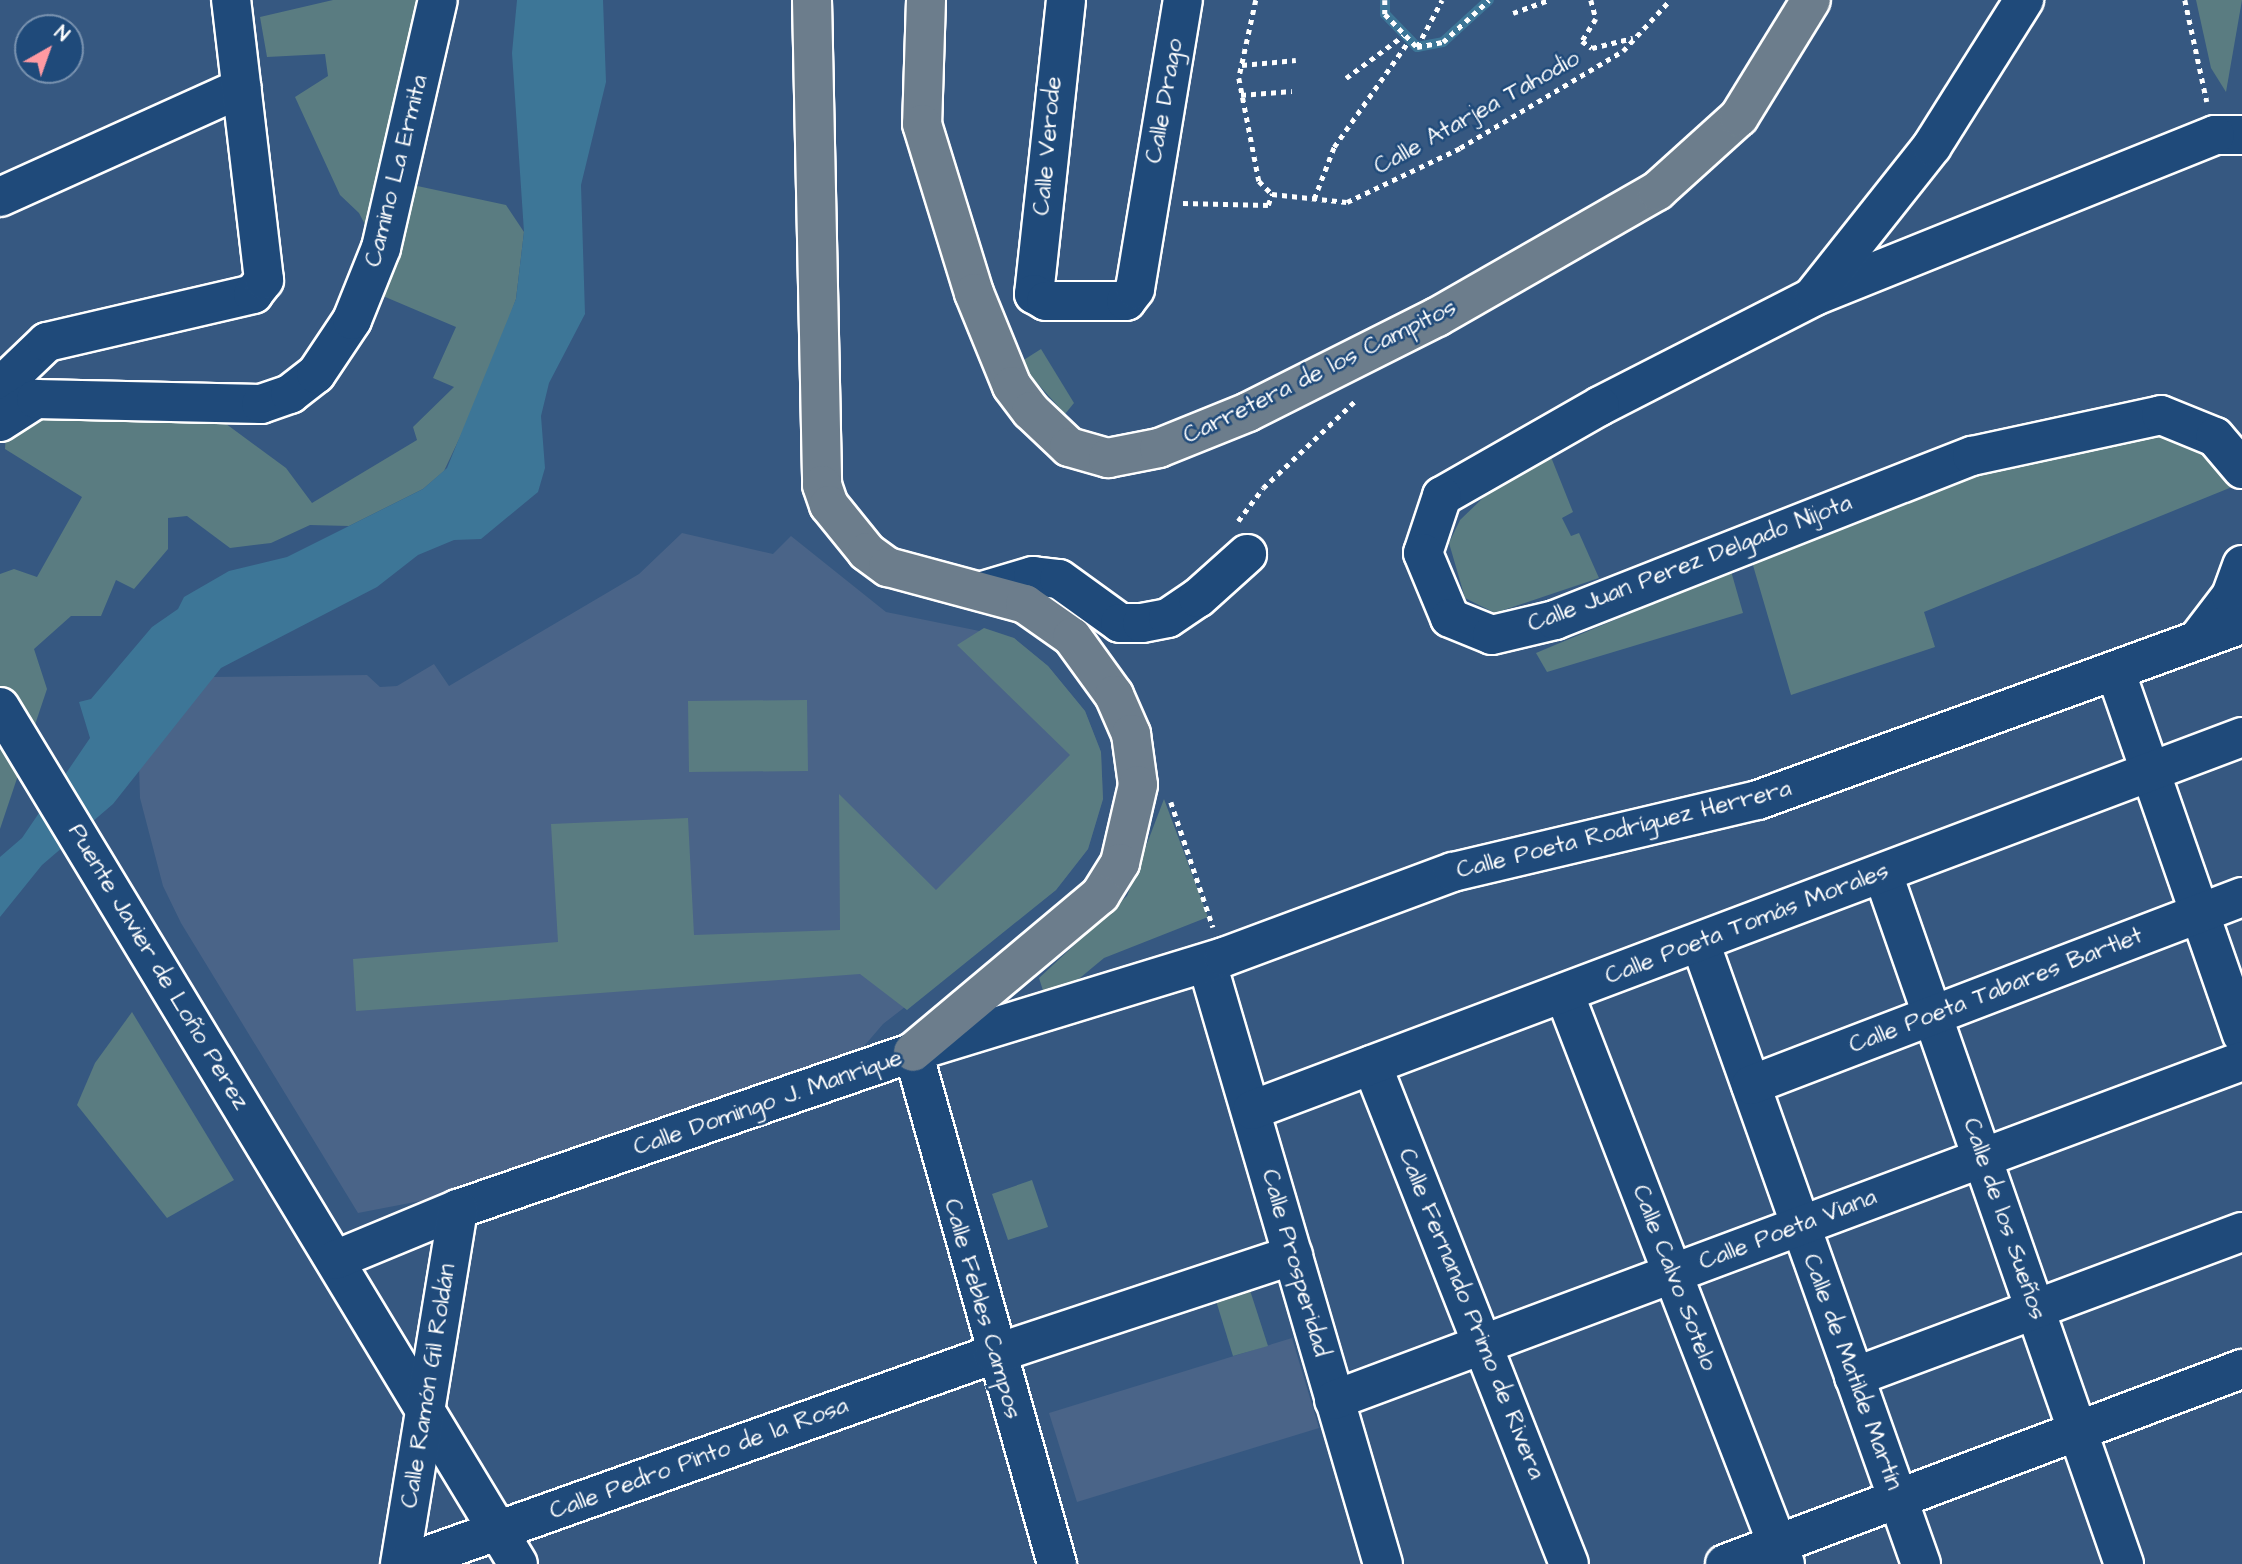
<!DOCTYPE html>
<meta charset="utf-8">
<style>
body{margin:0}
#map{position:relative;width:2242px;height:1564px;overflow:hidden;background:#365881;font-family:"Architects Daughter",sans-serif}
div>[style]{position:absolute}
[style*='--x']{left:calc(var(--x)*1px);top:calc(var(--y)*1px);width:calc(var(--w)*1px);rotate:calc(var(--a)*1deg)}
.built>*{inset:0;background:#4a6488}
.green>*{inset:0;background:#5a7c81}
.water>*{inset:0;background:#3d7697}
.stream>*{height:10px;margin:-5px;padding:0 5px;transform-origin:5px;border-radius:5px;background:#3d7697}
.path>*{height:4.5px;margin-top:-2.25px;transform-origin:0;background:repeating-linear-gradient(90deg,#fff 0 5px,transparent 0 10px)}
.roads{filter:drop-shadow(2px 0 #fff) drop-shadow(-2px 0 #fff) drop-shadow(0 2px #fff) drop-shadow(0 -2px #fff)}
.minor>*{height:38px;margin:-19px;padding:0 19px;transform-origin:19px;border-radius:19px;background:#1f4a7a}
.major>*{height:38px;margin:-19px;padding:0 19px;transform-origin:19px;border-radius:19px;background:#6c7d8c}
span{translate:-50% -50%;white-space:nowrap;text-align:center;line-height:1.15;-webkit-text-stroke:5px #1f4a7a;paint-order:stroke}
.street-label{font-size:24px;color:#fff}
.north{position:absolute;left:14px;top:14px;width:70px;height:70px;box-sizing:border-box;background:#1f4a7a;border:2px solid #7992af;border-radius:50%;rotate:40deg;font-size:19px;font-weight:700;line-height:28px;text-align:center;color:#fff}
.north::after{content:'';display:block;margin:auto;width:24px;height:32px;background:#ff9aa2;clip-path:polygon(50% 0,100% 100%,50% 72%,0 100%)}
</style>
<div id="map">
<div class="built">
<div style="clip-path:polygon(682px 533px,773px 554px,791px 536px,886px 612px,1014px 638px,1048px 666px,1085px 711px,1101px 752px,1103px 799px,1088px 849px,1056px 890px,883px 1024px,859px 1052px,441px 1197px,358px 1213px,181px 923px,163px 886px,140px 798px,139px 765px,212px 677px,367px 675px,380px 687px,397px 686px,434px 664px,449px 686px,639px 574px)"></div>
<div style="clip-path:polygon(1292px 1338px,1319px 1428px,1077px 1502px,1049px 1413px)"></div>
</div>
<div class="green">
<div style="clip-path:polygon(333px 0,422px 0,408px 184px,506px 205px,524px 232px,516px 299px,487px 380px,444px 471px,423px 489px,349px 526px,310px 525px,271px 543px,230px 548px,187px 516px,168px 518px,168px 549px,134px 589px,116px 580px,101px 616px,71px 616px,34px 649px,47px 689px,0 829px,0 574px,14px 569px,37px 577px,82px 497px,5px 449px,6px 430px,34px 407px,214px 415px,286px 468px,312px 503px,417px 440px,413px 427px,454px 387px,433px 378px,456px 327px,383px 296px,387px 267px,359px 213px,340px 195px,295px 97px,328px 76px,325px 54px,267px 57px,260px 17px)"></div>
<div style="clip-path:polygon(2196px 0,2242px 0,2226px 92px,2211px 68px)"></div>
<div style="clip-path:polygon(1041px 349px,1074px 403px,1065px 414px,1019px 363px)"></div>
<div style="clip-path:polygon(2167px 434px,2223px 459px,2232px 487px,1924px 612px,1935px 647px,1791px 695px,1752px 562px,1940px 485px,2115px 440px)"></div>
<div style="clip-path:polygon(1551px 457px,1573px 512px,1562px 518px,1571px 536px,1579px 533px,1599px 578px,1495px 613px,1465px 598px,1449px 543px,1460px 520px,1486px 495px)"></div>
<div style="clip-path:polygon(1731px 571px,1743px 613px,1547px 672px,1536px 653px)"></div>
<div style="clip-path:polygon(984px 628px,1014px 638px,1048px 666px,1085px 711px,1101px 752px,1103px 799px,1088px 849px,1056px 890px,907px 1010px,860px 974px,356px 1011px,353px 959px,558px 942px,551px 824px,688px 818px,694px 935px,840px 930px,839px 794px,936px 890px,1070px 755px,957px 645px)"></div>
<div style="clip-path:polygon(807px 700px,808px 771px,689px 772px,688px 701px)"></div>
<div style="clip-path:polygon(1164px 799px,1208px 917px,1104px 958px,1069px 987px,1045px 997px,1039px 978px,1127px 896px)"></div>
<div style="clip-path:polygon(132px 1012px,234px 1180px,167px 1218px,77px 1105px,95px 1063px)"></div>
<div style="clip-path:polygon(1032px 1180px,1048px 1227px,1008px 1240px,992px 1194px)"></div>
<div style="clip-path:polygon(1247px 1281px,1268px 1346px,1233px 1356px,1213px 1291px)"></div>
</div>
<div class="water">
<div style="clip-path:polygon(517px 0,603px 0,606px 82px,581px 185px,585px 314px,549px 383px,541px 416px,545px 468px,538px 492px,481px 539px,454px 540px,418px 555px,377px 587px,221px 668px,113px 804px,42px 865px,0 917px,0 857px,22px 838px,90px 738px,79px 702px,91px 699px,152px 627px,178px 609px,184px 597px,229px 571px,287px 557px,423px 489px,447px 468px,516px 299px,524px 232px,512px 53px)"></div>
</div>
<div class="stream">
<div style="--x:1385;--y:0;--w:14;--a:90"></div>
<div style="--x:1385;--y:14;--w:46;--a:45.9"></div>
<div style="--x:1417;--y:47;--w:26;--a:-11"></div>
<div style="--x:1443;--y:42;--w:62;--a:-42.4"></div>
</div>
<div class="path">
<div style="--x:1256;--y:0;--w:80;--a:102.3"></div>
<div style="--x:1239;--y:78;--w:105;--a:79"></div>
<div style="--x:1259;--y:181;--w:18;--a:45"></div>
<div style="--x:1272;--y:194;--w:75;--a:6.1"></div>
<div style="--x:1347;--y:202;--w:125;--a:-25.5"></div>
<div style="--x:1460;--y:148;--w:190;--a:-30.8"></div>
<div style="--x:1623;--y:51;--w:69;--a:-47.3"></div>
<div style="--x:1385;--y:0;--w:14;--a:90"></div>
<div style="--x:1385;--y:14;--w:46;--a:45.9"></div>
<div style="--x:1417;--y:47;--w:26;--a:-11"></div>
<div style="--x:1443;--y:42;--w:62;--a:-42.4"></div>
<div style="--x:1591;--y:0;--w:20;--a:75"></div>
<div style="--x:1596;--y:19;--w:26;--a:122"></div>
<div style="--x:1582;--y:41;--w:12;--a:35"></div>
<div style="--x:1592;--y:48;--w:42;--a:-13.7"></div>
<div style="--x:2185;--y:0;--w:104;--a:77.8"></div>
<div style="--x:1513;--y:13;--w:37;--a:-20"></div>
<div style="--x:1417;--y:47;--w:53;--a:-62"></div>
<div style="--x:1242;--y:65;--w:54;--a:-5.3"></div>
<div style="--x:1346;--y:78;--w:71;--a:-36.4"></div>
<div style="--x:1241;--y:95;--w:51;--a:-4.5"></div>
<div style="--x:1314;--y:199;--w:56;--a:-69"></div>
<div style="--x:1334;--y:147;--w:128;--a:-54.8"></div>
<div style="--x:1183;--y:203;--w:85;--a:1.3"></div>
<div style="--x:1268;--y:205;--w:12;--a:-70"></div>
<div style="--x:1238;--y:521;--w:41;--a:-52.9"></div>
<div style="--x:1263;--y:488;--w:128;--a:-43.4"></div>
<div style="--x:1171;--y:802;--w:132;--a:71.4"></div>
</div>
<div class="roads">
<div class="minor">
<div style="--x:1066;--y:0;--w:296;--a:96.2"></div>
<div style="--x:1034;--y:294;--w:14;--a:30"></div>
<div style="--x:1046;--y:301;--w:80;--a:0"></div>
<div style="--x:1126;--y:301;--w:15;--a:-53"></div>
<div style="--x:1135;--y:289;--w:293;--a:-80.6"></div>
<div style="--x:2242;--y:135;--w:27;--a:180"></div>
<div style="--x:2215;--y:135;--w:433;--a:158.1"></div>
<div style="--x:1813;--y:297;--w:239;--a:152.9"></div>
<div style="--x:1600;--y:406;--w:182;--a:150.3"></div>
<div style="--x:1442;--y:496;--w:60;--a:108.4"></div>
<div style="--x:1423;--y:553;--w:70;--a:67.4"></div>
<div style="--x:1450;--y:618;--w:45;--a:22"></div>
<div style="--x:1492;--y:635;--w:65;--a:-13.4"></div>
<div style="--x:1555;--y:620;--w:448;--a:-21.5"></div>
<div style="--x:1972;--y:456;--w:193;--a:-12.2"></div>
<div style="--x:2161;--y:415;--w:58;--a:22.2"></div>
<div style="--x:2215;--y:437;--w:42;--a:49.8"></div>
<div style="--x:0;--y:197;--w:265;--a:-24.3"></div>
<div style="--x:1814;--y:295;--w:190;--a:-51.6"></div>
<div style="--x:1932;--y:146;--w:173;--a:-57.8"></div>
<div style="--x:0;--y:387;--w:65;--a:-43.8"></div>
<div style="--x:47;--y:342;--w:212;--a:-13.1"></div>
<div style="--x:253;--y:294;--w:18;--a:-52"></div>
<div style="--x:264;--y:280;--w:282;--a:-96.7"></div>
<div style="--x:0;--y:422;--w:43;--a:-32.6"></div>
<div style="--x:36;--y:399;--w:225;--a:1.3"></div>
<div style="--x:261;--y:404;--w:31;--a:-19"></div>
<div style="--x:290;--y:394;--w:33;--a:-38"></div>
<div style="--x:316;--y:374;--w:65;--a:-56.3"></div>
<div style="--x:352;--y:320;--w:78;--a:-68.1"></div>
<div style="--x:381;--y:248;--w:254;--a:-77.1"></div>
<div style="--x:986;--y:590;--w:49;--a:-16.6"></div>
<div style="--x:1033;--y:576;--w:26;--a:7"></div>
<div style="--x:1059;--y:579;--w:75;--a:35.8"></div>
<div style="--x:1120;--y:623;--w:22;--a:0"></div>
<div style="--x:1142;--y:623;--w:26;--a:-11"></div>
<div style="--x:1168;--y:618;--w:36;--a:-34"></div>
<div style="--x:1198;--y:598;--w:66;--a:-41.9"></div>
<div style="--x:2198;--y:639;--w:54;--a:-52.5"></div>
<div style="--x:2231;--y:596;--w:33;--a:-70"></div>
<div style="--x:2116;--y:673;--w:383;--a:70.8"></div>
<div style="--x:0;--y:707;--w:1001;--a:58.85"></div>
<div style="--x:1883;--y:874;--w:731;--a:70.75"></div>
<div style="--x:1700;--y:942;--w:660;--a:70.44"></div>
<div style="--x:1207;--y:963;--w:626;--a:73.68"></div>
<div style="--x:1564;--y:993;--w:612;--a:68.84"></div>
<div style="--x:913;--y:1052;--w:532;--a:74.29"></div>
<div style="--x:1372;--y:1065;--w:536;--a:68.46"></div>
<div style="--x:1751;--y:1085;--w:526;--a:-20.95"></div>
<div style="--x:1252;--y:1110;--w:1058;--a:-20.64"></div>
<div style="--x:335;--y:1260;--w:133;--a:-22.5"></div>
<div style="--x:458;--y:1209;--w:481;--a:-19"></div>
<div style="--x:913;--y:1052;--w:325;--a:-17"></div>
<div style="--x:1224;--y:957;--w:244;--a:-20.4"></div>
<div style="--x:1453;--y:872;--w:313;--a:-13.3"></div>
<div style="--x:1758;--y:800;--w:515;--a:-19.98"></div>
<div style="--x:1854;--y:1377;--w:414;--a:-20.5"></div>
<div style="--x:1334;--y:1400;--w:969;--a:-20.47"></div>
<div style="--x:400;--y:1564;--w:360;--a:-80.7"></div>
<div style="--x:404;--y:1564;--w:626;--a:-19.59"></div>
<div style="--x:994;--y:1354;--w:315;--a:-18.3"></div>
<div style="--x:1725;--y:1564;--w:553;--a:-20.67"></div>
</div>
<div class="major">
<div style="--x:812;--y:0;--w:485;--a:88.8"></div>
<div style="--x:822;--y:485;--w:21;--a:71"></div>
<div style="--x:829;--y:505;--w:60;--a:51"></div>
<div style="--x:867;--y:552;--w:26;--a:36"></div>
<div style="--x:888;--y:567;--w:142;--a:15.1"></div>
<div style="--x:1025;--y:604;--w:57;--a:35.1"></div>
<div style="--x:1072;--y:637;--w:72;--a:54.1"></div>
<div style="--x:1114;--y:695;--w:43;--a:66.4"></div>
<div style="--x:1131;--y:734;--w:51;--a:82.2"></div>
<div style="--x:1138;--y:785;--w:80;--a:103"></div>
<div style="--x:1120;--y:863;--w:38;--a:122"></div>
<div style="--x:1100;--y:895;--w:244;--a:140"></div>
<div style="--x:926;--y:0;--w:124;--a:91.8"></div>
<div style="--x:922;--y:124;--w:177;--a:72.9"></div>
<div style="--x:974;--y:293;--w:100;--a:67.8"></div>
<div style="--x:1012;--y:386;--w:31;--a:53"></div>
<div style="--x:1031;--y:411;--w:52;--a:43.5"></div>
<div style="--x:1069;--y:447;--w:41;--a:15.8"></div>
<div style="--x:1108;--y:458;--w:52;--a:-11.1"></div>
<div style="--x:1159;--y:448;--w:96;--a:-22"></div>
<div style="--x:1248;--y:412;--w:212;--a:-26.7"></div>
<div style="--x:1437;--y:317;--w:254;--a:-29.8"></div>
<div style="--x:1657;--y:191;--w:110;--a:-42.1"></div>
<div style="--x:1739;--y:117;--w:137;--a:-58.4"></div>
</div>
</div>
<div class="street-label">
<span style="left:1165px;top:101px;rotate:-80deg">Calle Drago</span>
<span style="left:1477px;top:113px;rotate:-29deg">Calle Atarjea Tahodio</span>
<span style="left:1048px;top:146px;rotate:-85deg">Calle Verode</span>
<span style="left:397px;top:171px;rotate:-76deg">Camino La Ermita</span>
<span style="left:1320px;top:372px;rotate:-26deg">Carretera de los Campitos</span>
<span style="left:1690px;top:564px;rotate:-21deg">Calle Juan Perez Delgado Nijota</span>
<span style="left:1624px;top:830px;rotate:-14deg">Calle Poeta Rodríguez Herrera</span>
<span style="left:1747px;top:924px;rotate:-21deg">Calle Poeta Tomás Morales</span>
<span style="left:158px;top:967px;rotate:59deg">Puente Javier de Loño Perez</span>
<span style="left:1996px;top:991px;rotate:-21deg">Calle Poeta Tabares Bartlet</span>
<span style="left:768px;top:1103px;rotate:-19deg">Calle Domingo J. Manrique</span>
<span style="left:2004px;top:1219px;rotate:71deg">Calle de los Sueños</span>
<span style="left:1788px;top:1230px;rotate:-21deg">Calle Poeta Viana</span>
<span style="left:1295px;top:1263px;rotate:74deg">Calle Prosperidad</span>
<span style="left:1674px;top:1278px;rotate:69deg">Calle Calvo Sotelo</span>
<span style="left:982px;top:1309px;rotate:74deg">Calle Febles Campos</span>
<span style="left:1471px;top:1314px;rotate:68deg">Calle Fernando Primo de Rivera</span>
<span style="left:1852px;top:1372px;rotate:70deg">Calle de Matilde Martín</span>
<span style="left:429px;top:1386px;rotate:-81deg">Calle Ramón Gil Roldán</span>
<span style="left:699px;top:1459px;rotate:-20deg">Calle Pedro Pinto de la Rosa</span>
</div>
<div class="north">N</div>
</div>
